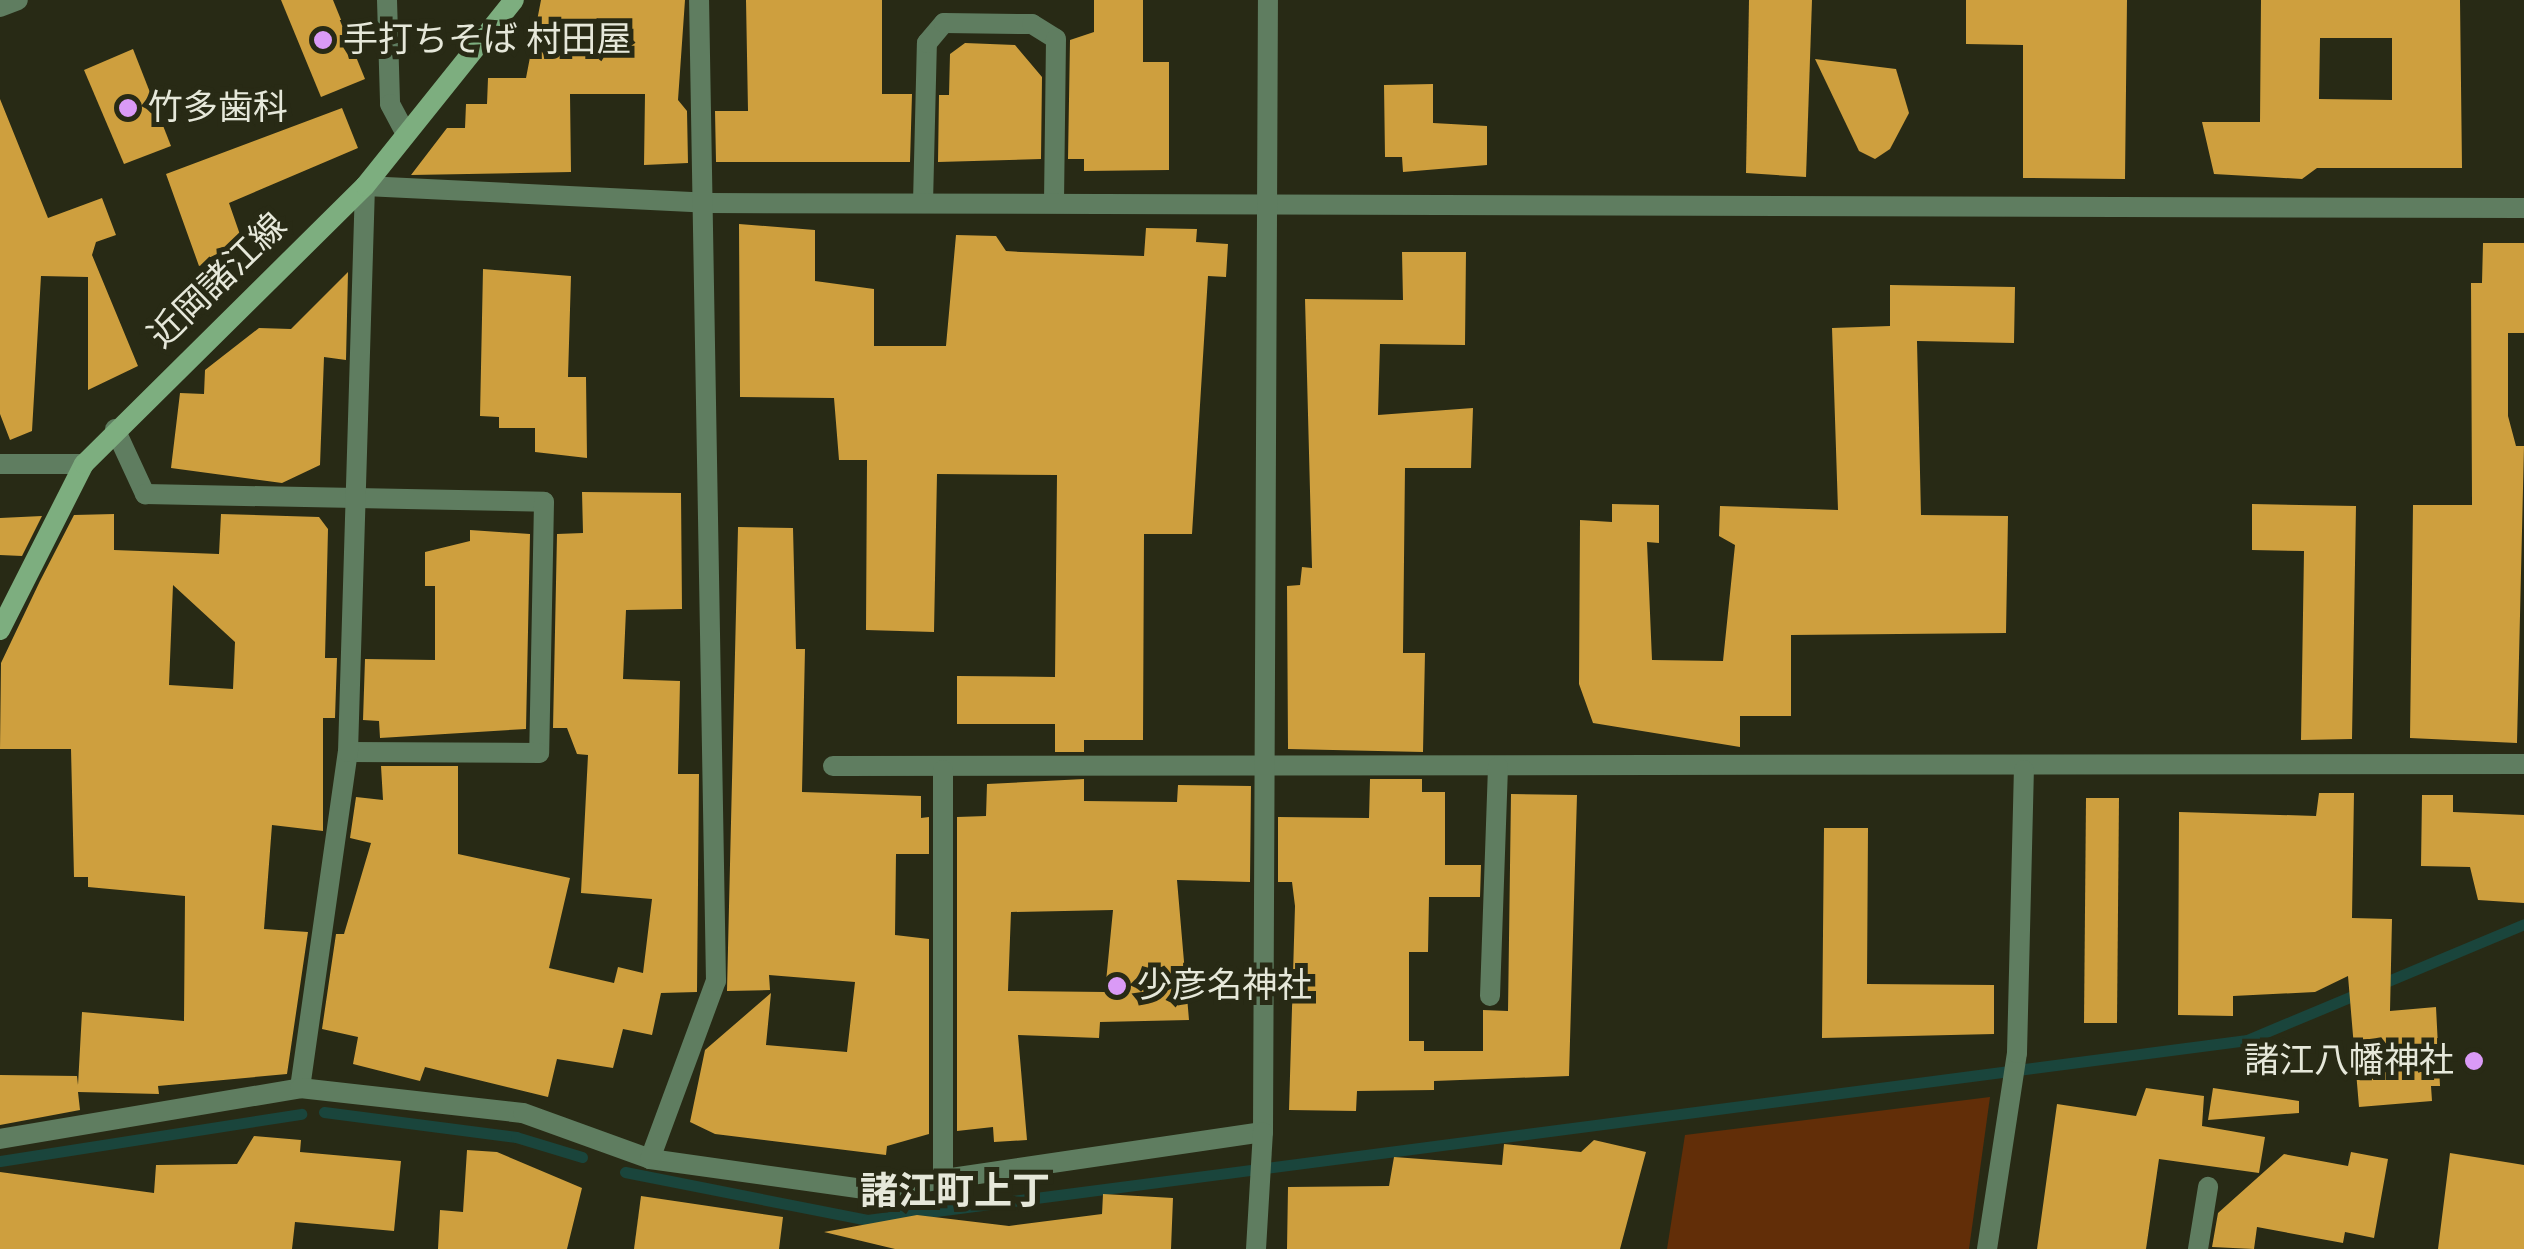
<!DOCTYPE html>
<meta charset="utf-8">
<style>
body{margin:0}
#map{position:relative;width:2524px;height:1249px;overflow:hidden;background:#282a15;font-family:Karla,"Noto Sans JP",sans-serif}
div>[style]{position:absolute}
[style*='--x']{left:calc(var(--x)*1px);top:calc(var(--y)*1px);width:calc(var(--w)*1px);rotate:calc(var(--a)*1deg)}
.green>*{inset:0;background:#622e08}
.stream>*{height:11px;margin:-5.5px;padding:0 5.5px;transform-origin:5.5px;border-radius:5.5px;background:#1a453c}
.building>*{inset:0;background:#ce9f3e}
.minor>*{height:20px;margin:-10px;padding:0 10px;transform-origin:10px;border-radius:10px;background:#5f7d60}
.tertiary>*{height:20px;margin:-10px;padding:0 10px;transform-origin:10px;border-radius:10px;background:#5f7d60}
.secondary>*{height:20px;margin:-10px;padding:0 10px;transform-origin:10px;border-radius:10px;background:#7dae7f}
.dots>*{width:28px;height:28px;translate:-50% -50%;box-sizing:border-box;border:5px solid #282a15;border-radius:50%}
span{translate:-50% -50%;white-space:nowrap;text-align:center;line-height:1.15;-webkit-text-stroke:10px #282a15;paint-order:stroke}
.poi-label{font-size:35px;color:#e6e8da}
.left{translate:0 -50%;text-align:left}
.right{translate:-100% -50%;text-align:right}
.street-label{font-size:35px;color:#e6e8da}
.neighbourhood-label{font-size:38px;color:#e6e8da;font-weight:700}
</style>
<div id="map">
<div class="green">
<div style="clip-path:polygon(1990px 1097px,1969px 1249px,1667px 1249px,1685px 1135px)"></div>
</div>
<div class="stream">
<div style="--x:324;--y:1112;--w:194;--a:7.4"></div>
<div style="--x:516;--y:1137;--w:69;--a:16.9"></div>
<div style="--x:0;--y:1161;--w:305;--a:-8.9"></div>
<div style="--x:625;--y:1172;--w:247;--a:11.2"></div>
<div style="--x:867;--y:1220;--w:1392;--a:-7.43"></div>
<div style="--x:2247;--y:1040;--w:300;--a:-22.7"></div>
</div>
<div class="building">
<div style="clip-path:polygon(281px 0,333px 0,365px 79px,321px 97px)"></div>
<div style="clip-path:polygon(541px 0,685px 0,678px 100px,687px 111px,688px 163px,644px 165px,645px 94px,570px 94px,571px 172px,411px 175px,447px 128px,465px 128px,466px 104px,487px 104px,488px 78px,526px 78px)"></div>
<div style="clip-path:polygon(746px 0,882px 0,882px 94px,912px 94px,910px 162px,716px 162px,715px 111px,748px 111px)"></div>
<div style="clip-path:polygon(1094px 0,1143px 0,1143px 62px,1169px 62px,1169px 170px,1084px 171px,1084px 159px,1068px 159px,1070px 40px,1094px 32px)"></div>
<div style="clip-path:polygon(1749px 0,1812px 0,1806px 177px,1746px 173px)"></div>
<div style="clip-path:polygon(1966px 0,2127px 0,2125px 179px,2023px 178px,2023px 45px,1966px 44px)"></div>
<div style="clip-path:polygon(evenodd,2261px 0,2460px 0,2462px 168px,2317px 168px,2302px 179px,2214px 174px,2202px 122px,2260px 122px,2261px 0,2320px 38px,2392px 38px,2392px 100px,2319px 99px,2320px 38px)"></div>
<div style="clip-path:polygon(965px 43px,1015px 45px,1042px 77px,1041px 159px,938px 162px,939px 95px,949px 95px,950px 54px)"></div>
<div style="clip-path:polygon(133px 49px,171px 146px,124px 164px,84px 70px)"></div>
<div style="clip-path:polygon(1815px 59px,1896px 69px,1909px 113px,1890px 149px,1875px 159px,1859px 151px)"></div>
<div style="clip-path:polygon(1433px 84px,1433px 123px,1487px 126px,1487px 165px,1403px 172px,1402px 157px,1385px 157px,1384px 85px)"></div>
<div style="clip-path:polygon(0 99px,48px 218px,102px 198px,116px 235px,96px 242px,92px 255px,138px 366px,88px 390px,88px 277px,41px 276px,32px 431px,10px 440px,0 414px)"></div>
<div style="clip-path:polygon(342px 108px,358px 148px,229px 203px,245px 249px,199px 266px,166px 174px)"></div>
<div style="clip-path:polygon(739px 224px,815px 230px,815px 281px,874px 289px,874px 346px,946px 346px,956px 235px,996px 236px,1006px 251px,1021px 252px,1144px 256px,1146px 228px,1197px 229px,1196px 242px,1228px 244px,1226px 277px,1208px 276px,1192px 534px,1144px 534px,1143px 740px,1084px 740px,1084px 752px,1055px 752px,1055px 724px,957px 724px,957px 676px,1055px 677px,1057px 475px,937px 474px,934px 632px,866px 630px,867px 460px,839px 460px,834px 398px,740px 397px)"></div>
<div style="clip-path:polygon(2483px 243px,2524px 243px,2524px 333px,2508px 333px,2508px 416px,2516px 446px,2524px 446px,2517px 743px,2410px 738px,2413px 505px,2472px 505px,2471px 283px,2482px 283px)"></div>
<div style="clip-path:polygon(1402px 252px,1466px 252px,1465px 345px,1380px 344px,1378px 415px,1473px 408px,1471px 468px,1405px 468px,1403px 653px,1425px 653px,1423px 752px,1288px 749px,1287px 586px,1300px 585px,1302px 567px,1312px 568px,1305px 299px,1403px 300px)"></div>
<div style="clip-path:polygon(483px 269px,571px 276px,568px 377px,586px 377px,587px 458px,535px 452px,535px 428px,499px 428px,499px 417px,480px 416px)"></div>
<div style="clip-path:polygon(348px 272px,346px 360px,324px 357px,320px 465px,282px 483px,171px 468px,180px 393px,204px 394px,205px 370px,259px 328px,291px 329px)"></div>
<div style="clip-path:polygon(1890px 285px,2015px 287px,2014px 343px,1917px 341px,1921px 515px,2008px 516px,2006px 633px,1791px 635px,1791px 716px,1740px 716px,1740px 747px,1593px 723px,1579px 684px,1580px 520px,1612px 522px,1612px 504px,1659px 505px,1659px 543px,1647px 542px,1652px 660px,1723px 661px,1735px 545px,1719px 536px,1720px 506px,1838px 510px,1832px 328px,1890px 326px)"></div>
<div style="clip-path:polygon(582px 492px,681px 493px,682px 609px,626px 610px,623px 679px,680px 681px,678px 774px,699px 774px,697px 992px,661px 993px,652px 1035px,623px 1029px,613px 1068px,557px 1059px,548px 1097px,425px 1067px,420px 1081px,353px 1064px,358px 1037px,322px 1029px,336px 934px,344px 934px,371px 843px,350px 838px,356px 797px,383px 800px,381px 766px,458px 766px,458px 854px,570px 878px,549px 968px,614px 983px,618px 967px,643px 973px,652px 899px,581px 893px,588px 755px,577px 754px,567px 728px,553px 728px,557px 534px,583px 533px)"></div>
<div style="clip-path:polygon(2252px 504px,2356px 506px,2352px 739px,2301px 740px,2304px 551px,2252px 550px)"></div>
<div style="clip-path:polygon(evenodd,114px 514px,114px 550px,219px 554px,221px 514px,319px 517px,328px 529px,325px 658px,337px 658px,335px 718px,323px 718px,323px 831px,272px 825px,264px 929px,308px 932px,287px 1074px,158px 1086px,159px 1094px,78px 1092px,80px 1110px,0 1125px,0 1075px,77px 1076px,78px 1085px,82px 1012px,184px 1021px,185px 896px,88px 887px,88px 877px,74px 877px,71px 749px,0 749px,1px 663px,40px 581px,74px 515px,114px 514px,173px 585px,235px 642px,233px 689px,169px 685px,173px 585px)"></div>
<div style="clip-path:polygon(42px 516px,22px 556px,0 555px,0 518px)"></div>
<div style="clip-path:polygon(738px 527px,793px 528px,796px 649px,805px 649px,802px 792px,921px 796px,921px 818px,929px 817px,929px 854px,896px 854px,895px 935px,929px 939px,929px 1134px,887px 1146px,886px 1155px,715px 1134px,690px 1122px,705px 1050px,771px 993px,766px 1045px,847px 1052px,855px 982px,769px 975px,770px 990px,727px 991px)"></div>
<div style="clip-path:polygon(470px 530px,530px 534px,526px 729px,380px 738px,379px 721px,363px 720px,365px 659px,435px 660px,435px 586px,425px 586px,425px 552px,470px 541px)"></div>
<div style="clip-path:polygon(evenodd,1084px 779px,1084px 801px,1177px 802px,1178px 785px,1251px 786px,1250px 882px,1177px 880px,1189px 1020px,1100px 1022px,1099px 1038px,1018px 1035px,1027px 1140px,994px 1142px,993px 1127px,957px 1131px,957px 817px,986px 816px,987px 784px,1084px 779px,1113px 910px,1105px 992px,1008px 991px,1011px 912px,1113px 910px)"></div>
<div style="clip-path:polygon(1370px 779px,1422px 779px,1422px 792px,1445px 792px,1445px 865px,1481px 865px,1480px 897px,1429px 897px,1428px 952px,1409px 952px,1409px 1041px,1424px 1041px,1424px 1051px,1483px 1051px,1483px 1010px,1508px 1011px,1511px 794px,1577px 795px,1569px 1076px,1434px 1081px,1434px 1090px,1357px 1091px,1356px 1111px,1289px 1110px,1295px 906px,1292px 882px,1278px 882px,1278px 817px,1369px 818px)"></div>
<div style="clip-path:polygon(2319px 793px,2354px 793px,2352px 918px,2392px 919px,2390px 1011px,2436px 1007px,2440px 1086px,2431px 1086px,2432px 1101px,2359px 1107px,2348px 976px,2315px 992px,2233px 996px,2233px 1016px,2178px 1015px,2179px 812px,2316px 816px)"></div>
<div style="clip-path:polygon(2422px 795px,2453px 795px,2453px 812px,2524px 815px,2524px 903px,2478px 900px,2470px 867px,2421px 866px)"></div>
<div style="clip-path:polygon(2086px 798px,2119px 798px,2117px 1023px,2084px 1023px)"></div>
<div style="clip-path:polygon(1824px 828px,1868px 828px,1867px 984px,1994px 985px,1994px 1034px,1822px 1038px)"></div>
<div style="clip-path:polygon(2146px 1088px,2204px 1096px,2202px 1126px,2265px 1137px,2259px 1173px,2159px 1159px,2146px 1249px,2037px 1249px,2057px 1104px,2136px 1116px)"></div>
<div style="clip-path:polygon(2213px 1088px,2299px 1101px,2299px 1113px,2208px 1120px)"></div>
<div style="clip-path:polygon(254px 1136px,301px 1140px,300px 1152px,401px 1161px,394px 1231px,295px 1222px,292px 1249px,0 1249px,0 1172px,154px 1193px,156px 1165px,237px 1164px)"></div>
<div style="clip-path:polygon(1594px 1140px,1646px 1152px,1620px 1249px,1287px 1249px,1288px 1187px,1389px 1186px,1394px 1157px,1502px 1165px,1504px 1144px,1581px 1152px)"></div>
<div style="clip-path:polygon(467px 1150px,497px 1152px,582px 1188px,567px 1249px,438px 1249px,440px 1210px,463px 1212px)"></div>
<div style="clip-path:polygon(2351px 1152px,2388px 1159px,2374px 1238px,2345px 1232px,2343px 1243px,2257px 1227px,2254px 1249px,2212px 1247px,2218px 1213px,2284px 1154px,2348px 1166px)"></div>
<div style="clip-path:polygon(2450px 1153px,2524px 1165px,2524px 1249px,2438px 1249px)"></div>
<div style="clip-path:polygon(1103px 1194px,1173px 1198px,1171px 1249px,895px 1249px,824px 1232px,917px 1215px,1009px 1226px,1102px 1214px)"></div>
<div style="clip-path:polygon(641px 1196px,783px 1217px,779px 1249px,634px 1249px)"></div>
</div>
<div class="minor">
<div style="--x:387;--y:0;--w:104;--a:88.3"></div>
<div style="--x:390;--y:104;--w:34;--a:62"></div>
<div style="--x:923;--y:203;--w:160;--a:-88.6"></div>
<div style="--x:927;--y:43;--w:26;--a:-50"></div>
<div style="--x:944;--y:23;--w:88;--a:0.7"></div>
<div style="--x:1032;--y:24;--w:28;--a:32"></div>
<div style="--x:1056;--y:39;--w:163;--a:90.7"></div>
<div style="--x:115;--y:429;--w:72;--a:65.2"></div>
<div style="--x:145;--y:494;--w:399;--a:1.1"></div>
<div style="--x:544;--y:502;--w:251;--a:91.1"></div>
<div style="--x:539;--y:753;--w:191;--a:-179.7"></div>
<div style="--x:0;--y:464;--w:84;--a:0"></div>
<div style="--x:833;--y:766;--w:1691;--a:-0.07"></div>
<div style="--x:943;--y:770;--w:411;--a:90"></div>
<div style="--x:1490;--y:996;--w:229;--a:-88"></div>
<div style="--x:300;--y:1088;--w:339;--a:-81.9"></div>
<div style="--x:348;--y:752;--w:566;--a:-88.28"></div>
<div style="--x:365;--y:186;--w:342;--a:2.8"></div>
<div style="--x:707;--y:203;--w:1817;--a:0.16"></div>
<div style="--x:0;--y:1139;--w:304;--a:-9.6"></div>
<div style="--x:300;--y:1088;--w:224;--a:6.4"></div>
<div style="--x:523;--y:1113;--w:135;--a:19.9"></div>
<div style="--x:650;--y:1159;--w:222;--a:8"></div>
<div style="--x:870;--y:1190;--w:397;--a:-8.4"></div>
<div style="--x:1263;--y:1132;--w:1132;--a:-89.75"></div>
<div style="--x:650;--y:1159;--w:190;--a:-69.7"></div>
<div style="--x:716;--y:981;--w:981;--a:-90.99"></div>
<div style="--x:1256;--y:1249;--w:117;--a:-86.6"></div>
<div style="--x:1987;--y:1249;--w:198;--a:-81.3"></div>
<div style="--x:2017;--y:1053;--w:283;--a:-88.6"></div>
<div style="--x:2198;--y:1249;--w:63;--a:-80.8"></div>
</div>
<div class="tertiary">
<div style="--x:0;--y:7;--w:19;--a:-21"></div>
</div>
<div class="secondary">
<div style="--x:0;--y:630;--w:186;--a:-63.2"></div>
<div style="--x:84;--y:464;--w:395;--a:-44.7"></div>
<div style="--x:365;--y:186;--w:238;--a:-51.3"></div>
</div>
<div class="dots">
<div style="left:323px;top:40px;background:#da9af6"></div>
<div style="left:128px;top:108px;background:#da9af6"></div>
<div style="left:1117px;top:986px;background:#da9af6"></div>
<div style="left:2474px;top:1061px;background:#da9af6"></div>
</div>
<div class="poi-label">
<span class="left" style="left:343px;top:40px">手打ちそば 村田屋</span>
<span class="left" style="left:148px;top:108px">竹多歯科</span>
<span class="left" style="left:1137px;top:986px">少彦名神社</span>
<span class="right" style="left:2454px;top:1061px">諸江八幡神社</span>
</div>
<div class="street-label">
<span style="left:218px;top:281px;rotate:-44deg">近岡諸江線</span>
</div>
<div class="neighbourhood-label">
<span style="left:955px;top:1192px">諸江町上丁</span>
</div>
</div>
